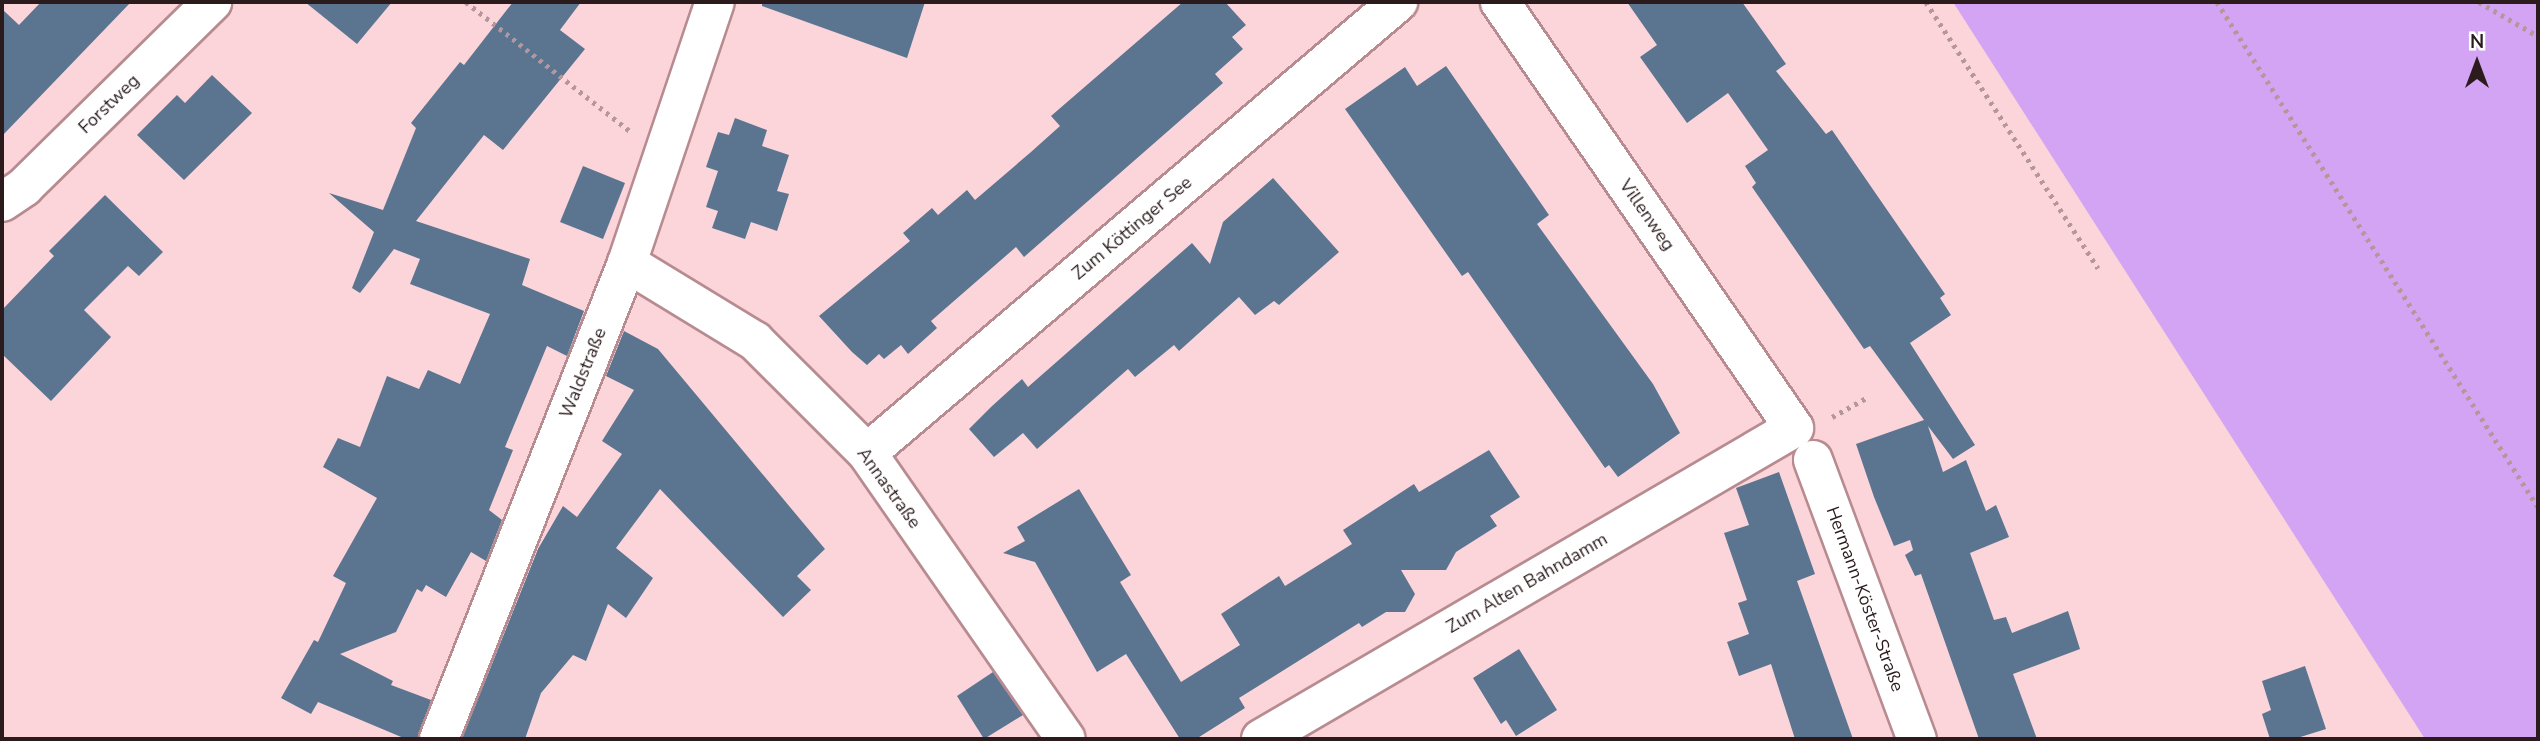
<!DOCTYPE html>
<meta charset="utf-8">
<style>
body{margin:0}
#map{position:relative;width:2540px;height:741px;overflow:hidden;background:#fbd5d9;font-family:"Nunito Sans",sans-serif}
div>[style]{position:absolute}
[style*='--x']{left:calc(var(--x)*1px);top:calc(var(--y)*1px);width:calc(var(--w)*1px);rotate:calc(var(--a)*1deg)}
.green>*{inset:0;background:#d3a4f3}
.building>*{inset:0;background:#5b7591}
.path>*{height:4.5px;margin-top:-2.25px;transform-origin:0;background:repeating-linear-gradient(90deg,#b5969a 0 3.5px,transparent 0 8.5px)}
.roads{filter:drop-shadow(2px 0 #b78b90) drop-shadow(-2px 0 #b78b90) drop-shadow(0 2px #b78b90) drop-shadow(0 -2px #b78b90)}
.minor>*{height:38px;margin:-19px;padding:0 19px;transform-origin:19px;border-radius:19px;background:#fff}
span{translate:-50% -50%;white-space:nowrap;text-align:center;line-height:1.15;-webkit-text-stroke:6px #fff;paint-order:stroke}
.street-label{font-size:18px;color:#2b1b1d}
.frame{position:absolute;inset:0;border:4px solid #2b1b1d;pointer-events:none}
.north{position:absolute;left:2442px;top:28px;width:70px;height:70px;-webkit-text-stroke:5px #fff;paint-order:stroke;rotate:0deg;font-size:19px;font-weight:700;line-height:28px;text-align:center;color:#2b1b1d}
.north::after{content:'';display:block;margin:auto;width:24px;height:32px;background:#2b1b1d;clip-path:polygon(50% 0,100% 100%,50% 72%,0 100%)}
</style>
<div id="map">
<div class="green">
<div style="clip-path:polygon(1953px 2px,2538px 2px,2538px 739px,2425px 739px)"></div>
</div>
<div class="building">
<div style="clip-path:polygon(41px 2px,131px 2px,2px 136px,2px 9px,19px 25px)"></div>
<div style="clip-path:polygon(305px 2px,392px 2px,357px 44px)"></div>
<div style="clip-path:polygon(513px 2px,581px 2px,560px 30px,585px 49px,503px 150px,484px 135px,416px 221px,530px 259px,522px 285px,584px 311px,567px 356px,547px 346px,505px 447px,513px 450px,489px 510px,502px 520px,486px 561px,471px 552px,446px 597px,426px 585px,422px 592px,417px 589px,396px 632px,340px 654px,393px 681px,391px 685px,431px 700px,418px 739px,406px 739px,318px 702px,311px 714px,281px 698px,314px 640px,318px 642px,346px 583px,333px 576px,377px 498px,323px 467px,338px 438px,360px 447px,387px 376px,419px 389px,428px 370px,460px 384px,490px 314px,410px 284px,420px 259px,394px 249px,360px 293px,352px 288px,374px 232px,329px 193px,383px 210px,416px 128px,411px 123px,460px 62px,464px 65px)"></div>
<div style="clip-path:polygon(762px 2px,925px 2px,907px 58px,762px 6px)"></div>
<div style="clip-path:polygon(1183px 2px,1225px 2px,1246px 25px,1232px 37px,1243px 49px,1215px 74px,1223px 83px,1024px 257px,1016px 247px,931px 321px,937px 328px,908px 354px,901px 345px,884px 359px,879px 354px,867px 365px,852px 352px,819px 316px,910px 241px,903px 233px,932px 208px,938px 215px,967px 190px,975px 200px,1031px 152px,1060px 126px,1051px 116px)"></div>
<div style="clip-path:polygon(1627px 2px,1742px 2px,1786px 64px,1776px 71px,1826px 134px,1832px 130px,1945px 294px,1940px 298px,1951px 315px,1910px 343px,1975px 445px,1953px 459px,1928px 426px,1943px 472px,1966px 460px,1986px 511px,1996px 505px,2009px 537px,1970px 553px,1994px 620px,2006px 617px,2012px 633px,2068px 611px,2080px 649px,2013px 674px,2037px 739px,1979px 739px,1921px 574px,1915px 576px,1905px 555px,1913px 550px,1910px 540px,1894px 546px,1874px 497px,1856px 444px,1924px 420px,1870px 346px,1864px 349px,1752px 187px,1756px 183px,1745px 166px,1768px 150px,1728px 93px,1687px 123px,1640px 57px,1657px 45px)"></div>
<div style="clip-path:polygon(1446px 66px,1549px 215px,1537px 224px,1653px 384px,1680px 433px,1618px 477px,1609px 465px,1605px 468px,1468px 272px,1462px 276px,1345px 109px,1405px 67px,1417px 86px)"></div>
<div style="clip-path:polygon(212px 75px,252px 113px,184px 180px,137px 135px,177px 95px,185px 103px)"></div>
<div style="clip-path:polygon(735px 118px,767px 130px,762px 146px,789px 155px,777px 191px,789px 194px,777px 231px,751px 222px,745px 239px,712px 228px,718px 211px,706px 207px,718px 171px,706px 167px,718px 132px,729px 135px)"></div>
<div style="clip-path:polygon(583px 166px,625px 183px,603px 239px,560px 222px)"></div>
<div style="clip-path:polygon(1273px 178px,1339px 252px,1279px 305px,1274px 301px,1255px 315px,1239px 297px,1179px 351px,1174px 345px,1135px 377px,1128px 369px,1037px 449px,1023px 433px,994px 457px,969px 429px,991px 407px,1022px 379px,1028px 387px,1192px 243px,1210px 264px,1223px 222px)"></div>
<div style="clip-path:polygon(105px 195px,163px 252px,139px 276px,128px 266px,84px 310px,111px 337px,51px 401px,2px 354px,2px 310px,54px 256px,49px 251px)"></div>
<div style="clip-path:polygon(624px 331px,658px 349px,825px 549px,797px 576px,811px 590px,783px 617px,660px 489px,616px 548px,653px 578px,626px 618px,608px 604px,586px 661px,573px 655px,541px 693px,525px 739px,462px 739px,538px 549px,563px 506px,577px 517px,622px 454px,602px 441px,634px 390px,606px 376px)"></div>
<div style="clip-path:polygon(1489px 450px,1520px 497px,1490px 516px,1497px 526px,1456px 552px,1446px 570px,1401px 570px,1415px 594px,1405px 612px,1386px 612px,1362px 627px,1359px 623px,1239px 698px,1245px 708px,1196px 739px,1180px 739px,1126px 654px,1097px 672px,1035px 562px,1003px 553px,1025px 541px,1017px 527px,1079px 489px,1131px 575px,1120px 582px,1181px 682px,1240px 645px,1221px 614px,1279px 576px,1285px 586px,1352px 544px,1343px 530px,1414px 484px,1419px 492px)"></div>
<div style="clip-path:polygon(1779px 472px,1815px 574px,1797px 581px,1853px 739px,1795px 739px,1771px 664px,1739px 676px,1727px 642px,1749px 634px,1738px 603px,1747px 600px,1724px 533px,1749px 525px,1736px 488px)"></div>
<div style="clip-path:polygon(1519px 649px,1557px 710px,1516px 736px,1506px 720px,1501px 724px,1473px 678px)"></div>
<div style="clip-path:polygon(2305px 666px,2326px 729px,2294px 739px,2270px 739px,2262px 714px,2271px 710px,2262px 681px)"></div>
<div style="clip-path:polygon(993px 672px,1023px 715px,984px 739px,957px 696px)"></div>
</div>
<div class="path">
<div style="--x:466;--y:2;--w:209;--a:38.2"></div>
<div style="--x:1926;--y:2;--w:317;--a:57.1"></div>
<div style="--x:2217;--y:2;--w:598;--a:57.56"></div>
<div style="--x:2479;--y:2;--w:68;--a:30"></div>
<div style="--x:1832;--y:417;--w:38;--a:-29"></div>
</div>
<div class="roads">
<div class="minor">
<div style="--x:2;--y:202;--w:27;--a:-34"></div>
<div style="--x:24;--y:187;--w:264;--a:-44.5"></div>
<div style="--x:627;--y:263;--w:150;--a:31.4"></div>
<div style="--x:755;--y:341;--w:158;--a:45"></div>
<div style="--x:867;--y:453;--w:348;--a:55.2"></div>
<div style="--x:867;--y:453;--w:697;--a:-40.34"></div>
<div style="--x:1813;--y:460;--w:298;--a:69.6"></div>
<div style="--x:439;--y:739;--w:512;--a:-68.45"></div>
<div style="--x:627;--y:263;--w:275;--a:-71.4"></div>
<div style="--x:1261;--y:739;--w:617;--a:-30.26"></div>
<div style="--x:1794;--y:428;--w:518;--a:-124.61"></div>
</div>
</div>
<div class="street-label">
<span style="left:109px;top:104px;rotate:-44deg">Forstweg</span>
<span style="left:1647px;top:215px;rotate:55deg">Villenweg</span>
<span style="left:1132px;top:228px;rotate:-40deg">Zum Köttinger See</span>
<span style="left:583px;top:373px;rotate:-68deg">Waldstraße</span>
<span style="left:889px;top:488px;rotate:54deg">Annastraße</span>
<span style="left:1527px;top:583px;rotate:-30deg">Zum Alten Bahndamm</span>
<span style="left:1865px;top:599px;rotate:70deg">Hermann-Köster-Straße</span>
</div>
<div class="frame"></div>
<div class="north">N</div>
</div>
